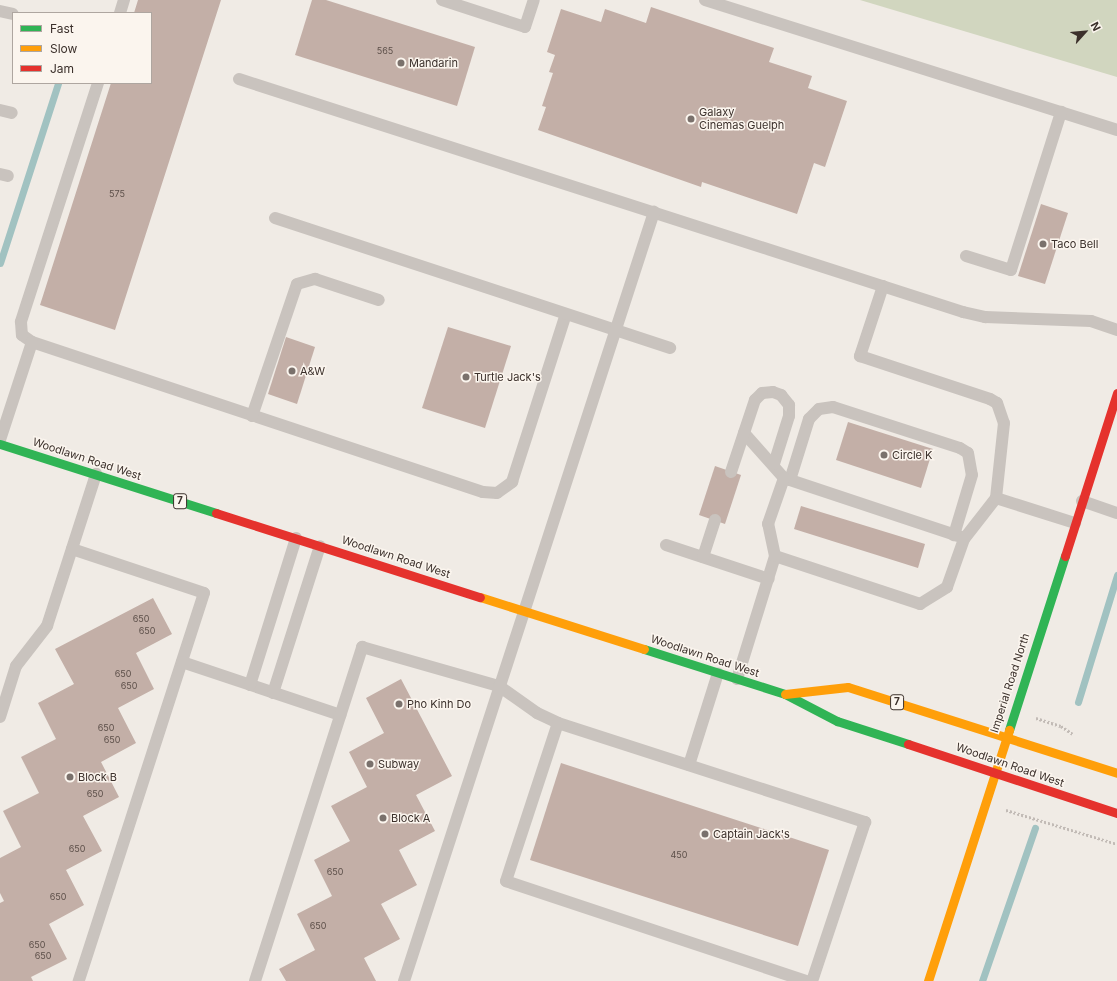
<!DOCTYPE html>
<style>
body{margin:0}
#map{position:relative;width:1117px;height:981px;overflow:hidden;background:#f0ebe5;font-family:Inter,sans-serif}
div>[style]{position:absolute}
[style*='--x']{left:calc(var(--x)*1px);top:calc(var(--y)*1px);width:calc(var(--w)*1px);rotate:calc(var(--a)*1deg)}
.green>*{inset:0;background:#d1d6bf}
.stream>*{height:7px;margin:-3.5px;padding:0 3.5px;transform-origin:3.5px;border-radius:3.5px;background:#a1c2c1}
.building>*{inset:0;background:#c3afa7}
.path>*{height:2.5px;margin-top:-1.25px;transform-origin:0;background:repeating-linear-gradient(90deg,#c2bbb6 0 2px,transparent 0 4px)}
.lane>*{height:12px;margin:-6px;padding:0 6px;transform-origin:6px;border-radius:6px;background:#c9c3be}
.fast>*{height:9px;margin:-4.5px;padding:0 4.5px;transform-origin:4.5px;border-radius:4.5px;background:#30b455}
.slow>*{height:9px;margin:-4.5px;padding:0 4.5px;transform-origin:4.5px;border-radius:4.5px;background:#ff9f0a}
.jam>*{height:9px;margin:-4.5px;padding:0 4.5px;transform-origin:4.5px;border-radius:4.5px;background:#e5322d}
.dots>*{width:11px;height:11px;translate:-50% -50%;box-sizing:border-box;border:2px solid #fbf5ee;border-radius:50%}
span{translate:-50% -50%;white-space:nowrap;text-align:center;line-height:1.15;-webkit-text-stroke:3px #fbf5ee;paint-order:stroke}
.number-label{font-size:9px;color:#5d504a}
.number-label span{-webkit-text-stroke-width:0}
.shield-label span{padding:1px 3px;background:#fbf5ee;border:1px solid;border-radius:3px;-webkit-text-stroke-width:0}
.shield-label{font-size:10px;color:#3b302b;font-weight:700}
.poi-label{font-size:11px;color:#3b302b}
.left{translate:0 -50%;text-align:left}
.street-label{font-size:11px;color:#3b302b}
.legend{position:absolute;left:12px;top:12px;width:140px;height:72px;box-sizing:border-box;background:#fbf5ee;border:1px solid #aea6a0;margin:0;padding:5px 7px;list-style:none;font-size:12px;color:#3b302b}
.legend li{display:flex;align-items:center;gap:8px;height:20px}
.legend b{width:20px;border:1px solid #aea6a0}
.north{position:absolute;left:1065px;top:12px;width:40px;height:40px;-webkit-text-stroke:3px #fbf5ee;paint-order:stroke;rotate:63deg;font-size:11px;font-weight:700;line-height:16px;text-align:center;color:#3b302b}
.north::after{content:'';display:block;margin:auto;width:14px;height:18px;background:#3b302b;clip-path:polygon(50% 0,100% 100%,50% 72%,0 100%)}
</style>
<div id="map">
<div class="green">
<div style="clip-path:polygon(860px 0,1117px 0,1117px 77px)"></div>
</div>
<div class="stream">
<div style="--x:0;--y:263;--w:189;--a:-72.1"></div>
<div style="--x:1078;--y:702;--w:133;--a:-72.9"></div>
<div style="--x:982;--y:981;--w:162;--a:-70.9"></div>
</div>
<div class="building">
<div style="clip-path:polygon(138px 0,221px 0,115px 330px,40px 305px,111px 83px,151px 83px,151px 13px,134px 13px)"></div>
<div style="clip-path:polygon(312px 0,326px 0,475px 47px,457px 106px,295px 55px)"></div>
<div style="clip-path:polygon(651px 7px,774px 48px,769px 62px,812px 76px,808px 88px,847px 101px,825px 167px,814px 163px,797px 214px,702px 182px,701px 187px,538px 130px,546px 107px,542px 106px,553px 73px,549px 72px,555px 55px,547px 52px,561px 9px,601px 22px,605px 9px,646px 23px)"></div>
<div style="clip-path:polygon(1041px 204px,1068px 213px,1045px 284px,1018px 276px)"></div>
<div style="clip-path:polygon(448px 327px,511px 346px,485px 428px,422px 408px)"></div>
<div style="clip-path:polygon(286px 337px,315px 347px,297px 404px,268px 394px)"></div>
<div style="clip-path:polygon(848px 422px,933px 449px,921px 488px,836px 460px)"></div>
<div style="clip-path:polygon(715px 466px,741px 475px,725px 524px,699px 515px)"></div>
<div style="clip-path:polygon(801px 506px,925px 544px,918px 568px,794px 529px)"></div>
<div style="clip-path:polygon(153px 598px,172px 634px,136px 653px,154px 689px,118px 708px,136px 743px,101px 762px,119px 797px,83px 816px,102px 851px,66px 870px,84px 905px,49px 924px,67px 959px,31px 977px,33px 981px,0 981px,0 903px,4px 901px,0 893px,0 858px,21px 847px,3px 811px,39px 793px,21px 757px,56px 739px,38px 703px,74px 684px,55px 649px)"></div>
<div style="clip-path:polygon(401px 679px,452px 776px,416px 795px,435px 831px,399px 850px,417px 885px,381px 904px,400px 939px,364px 958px,376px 981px,286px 981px,279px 969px,315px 950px,297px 914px,332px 896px,314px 860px,350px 841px,331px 806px,367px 787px,349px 752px,384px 733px,366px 698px)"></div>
<div style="clip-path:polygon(561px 763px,829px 850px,798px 946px,530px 860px)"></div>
</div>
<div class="path">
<div style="--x:1036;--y:718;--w:26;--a:18"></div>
<div style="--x:1061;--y:726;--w:14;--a:34"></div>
<div style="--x:1006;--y:810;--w:116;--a:17"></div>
</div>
<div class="lane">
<div style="--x:442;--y:0;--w:87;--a:18"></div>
<div style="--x:525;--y:27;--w:28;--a:-72"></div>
<div style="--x:705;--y:0;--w:432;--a:17.5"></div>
<div style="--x:0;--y:11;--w:13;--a:13"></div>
<div style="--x:120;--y:13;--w:14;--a:-73"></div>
<div style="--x:239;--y:79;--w:761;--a:17.84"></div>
<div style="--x:963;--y:312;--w:23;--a:13"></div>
<div style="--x:985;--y:317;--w:106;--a:2.2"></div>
<div style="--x:1091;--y:321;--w:28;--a:19"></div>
<div style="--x:98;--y:83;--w:251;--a:107.9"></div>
<div style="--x:21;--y:322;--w:13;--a:86"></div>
<div style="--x:22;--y:335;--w:12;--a:35"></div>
<div style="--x:32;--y:342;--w:475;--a:18.4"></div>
<div style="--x:483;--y:492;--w:14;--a:4"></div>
<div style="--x:497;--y:493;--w:19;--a:-36"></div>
<div style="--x:512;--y:482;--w:176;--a:-72.2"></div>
<div style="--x:0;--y:110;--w:12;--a:14"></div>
<div style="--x:0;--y:174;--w:8;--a:14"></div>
<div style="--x:275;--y:218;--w:416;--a:18.2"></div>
<div style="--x:966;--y:256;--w:47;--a:17.3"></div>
<div style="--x:1011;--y:270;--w:166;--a:-72.4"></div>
<div style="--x:883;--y:286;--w:74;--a:108.2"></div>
<div style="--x:860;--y:356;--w:137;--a:18.3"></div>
<div style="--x:990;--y:399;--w:8;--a:30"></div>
<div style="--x:997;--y:403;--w:21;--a:71"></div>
<div style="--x:1004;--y:423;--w:75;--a:96.1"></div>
<div style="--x:252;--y:416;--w:139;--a:-71.2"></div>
<div style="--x:297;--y:284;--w:19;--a:-16"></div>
<div style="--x:315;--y:279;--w:67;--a:18.2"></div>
<div style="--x:744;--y:433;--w:60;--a:48.4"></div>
<div style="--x:784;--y:478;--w:187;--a:18.4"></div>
<div style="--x:0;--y:440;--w:103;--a:-71.9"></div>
<div style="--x:731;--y:472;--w:76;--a:-71.6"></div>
<div style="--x:755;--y:400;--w:10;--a:-45"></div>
<div style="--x:762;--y:393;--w:11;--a:-5"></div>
<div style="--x:773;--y:392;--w:9;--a:21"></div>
<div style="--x:781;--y:395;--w:13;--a:51"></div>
<div style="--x:789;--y:405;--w:11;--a:90"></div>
<div style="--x:789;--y:416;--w:50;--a:107.4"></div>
<div style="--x:790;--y:480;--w:64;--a:-72.7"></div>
<div style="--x:809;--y:419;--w:14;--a:-45"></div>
<div style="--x:819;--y:409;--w:14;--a:-8"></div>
<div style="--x:833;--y:407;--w:133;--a:17.9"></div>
<div style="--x:960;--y:448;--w:9;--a:32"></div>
<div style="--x:968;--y:453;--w:22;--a:80"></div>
<div style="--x:972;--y:475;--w:63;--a:106.7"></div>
<div style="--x:1082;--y:501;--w:37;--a:19"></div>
<div style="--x:666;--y:545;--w:108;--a:18.3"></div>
<div style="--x:72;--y:549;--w:139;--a:18.4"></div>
<div style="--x:204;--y:593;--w:408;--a:107.9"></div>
<div style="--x:775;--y:556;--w:153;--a:18.3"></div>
<div style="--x:920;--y:604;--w:32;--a:-32"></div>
<div style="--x:947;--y:587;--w:51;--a:-70.5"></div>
<div style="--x:964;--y:539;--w:52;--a:-52"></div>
<div style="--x:996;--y:498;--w:83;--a:17.6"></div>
<div style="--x:703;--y:557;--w:39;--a:-72"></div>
<div style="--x:182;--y:662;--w:167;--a:18.5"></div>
<div style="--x:737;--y:679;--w:129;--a:-72.8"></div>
<div style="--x:775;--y:556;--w:33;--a:-102"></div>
<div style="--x:768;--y:524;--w:49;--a:-70.8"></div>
<div style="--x:250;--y:685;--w:154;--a:-72.6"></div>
<div style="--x:273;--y:693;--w:154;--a:-72.3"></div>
<div style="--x:0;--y:717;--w:53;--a:-72.6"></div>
<div style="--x:16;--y:666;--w:51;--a:-52.2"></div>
<div style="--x:47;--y:626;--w:160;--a:-72.1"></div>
<div style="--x:689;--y:765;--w:96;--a:-72.5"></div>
<div style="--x:255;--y:981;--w:351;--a:-72.2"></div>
<div style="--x:362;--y:647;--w:142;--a:15.9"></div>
<div style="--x:499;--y:686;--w:47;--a:35.4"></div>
<div style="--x:537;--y:713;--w:23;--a:25"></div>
<div style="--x:404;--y:981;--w:809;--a:-71.99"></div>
<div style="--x:806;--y:981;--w:316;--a:-161.6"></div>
<div style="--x:506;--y:881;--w:166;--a:-71.8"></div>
<div style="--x:558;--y:723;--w:323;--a:17.9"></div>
<div style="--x:865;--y:822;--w:168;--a:108.4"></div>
</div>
<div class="fast">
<div style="--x:0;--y:444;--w:227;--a:17.7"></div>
<div style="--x:644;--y:649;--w:148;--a:17.7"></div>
<div style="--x:785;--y:694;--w:59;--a:27.4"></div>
<div style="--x:837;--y:721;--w:75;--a:17.9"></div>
<div style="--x:1009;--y:730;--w:183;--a:-72.2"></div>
</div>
<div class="slow">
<div style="--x:480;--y:597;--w:172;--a:17.6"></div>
<div style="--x:785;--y:694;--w:63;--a:-6.3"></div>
<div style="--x:848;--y:687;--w:282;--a:17.7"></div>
<div style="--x:928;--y:981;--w:264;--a:-72.1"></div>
</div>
<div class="jam">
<div style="--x:216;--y:513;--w:277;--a:17.7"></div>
<div style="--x:1065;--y:556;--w:171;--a:-72.3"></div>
<div style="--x:908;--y:744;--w:220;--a:18.3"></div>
</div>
<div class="dots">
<div style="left:401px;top:63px;background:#7a716c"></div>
<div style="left:691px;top:119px;background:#7a716c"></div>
<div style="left:1043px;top:244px;background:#7a716c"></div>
<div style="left:292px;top:371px;background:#7a716c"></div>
<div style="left:466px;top:377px;background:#7a716c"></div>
<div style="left:884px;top:455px;background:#7a716c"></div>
<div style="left:399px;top:704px;background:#7a716c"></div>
<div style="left:370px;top:764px;background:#7a716c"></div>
<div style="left:70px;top:777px;background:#7a716c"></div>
<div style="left:383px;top:818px;background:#7a716c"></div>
<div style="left:705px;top:834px;background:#7a716c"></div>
</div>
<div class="number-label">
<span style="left:385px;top:51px">565</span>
<span style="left:117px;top:194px">575</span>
<span style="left:141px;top:619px">650</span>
<span style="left:147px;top:631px">650</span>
<span style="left:123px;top:674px">650</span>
<span style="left:129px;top:686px">650</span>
<span style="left:106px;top:728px">650</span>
<span style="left:112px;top:740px">650</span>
<span style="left:95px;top:794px">650</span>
<span style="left:77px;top:849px">650</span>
<span style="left:679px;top:855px">450</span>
<span style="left:335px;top:872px">650</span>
<span style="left:58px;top:897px">650</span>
<span style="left:318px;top:926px">650</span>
<span style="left:37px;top:945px">650</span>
<span style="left:43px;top:956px">650</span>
</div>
<div class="shield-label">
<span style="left:180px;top:501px">7</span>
<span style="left:897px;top:702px">7</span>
</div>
<div class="poi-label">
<span class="left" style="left:409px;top:63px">Mandarin</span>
<span class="left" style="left:699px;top:119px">Galaxy<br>Cinemas Guelph</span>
<span class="left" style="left:1051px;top:244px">Taco Bell</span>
<span class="left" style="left:300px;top:371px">A&amp;W</span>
<span class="left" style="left:474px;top:377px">Turtle Jack's</span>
<span class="left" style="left:892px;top:455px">Circle K</span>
<span class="left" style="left:407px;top:704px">Pho Kinh Do</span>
<span class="left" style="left:378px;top:764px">Subway</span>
<span class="left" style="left:78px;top:777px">Block B</span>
<span class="left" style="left:391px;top:818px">Block A</span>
<span class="left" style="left:713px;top:834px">Captain Jack's</span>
</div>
<div class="street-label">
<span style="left:87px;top:459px;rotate:18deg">Woodlawn Road West</span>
<span style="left:396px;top:557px;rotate:18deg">Woodlawn Road West</span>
<span style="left:705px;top:656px;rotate:18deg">Woodlawn Road West</span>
<span style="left:1010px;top:683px;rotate:-72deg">Imperial Road North</span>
<span style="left:1010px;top:765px;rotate:19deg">Woodlawn Road West</span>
</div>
<ul class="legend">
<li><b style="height:5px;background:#30b455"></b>Fast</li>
<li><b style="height:5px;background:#ff9f0a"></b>Slow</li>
<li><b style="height:5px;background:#e5322d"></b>Jam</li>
</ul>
<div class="north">N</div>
</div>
